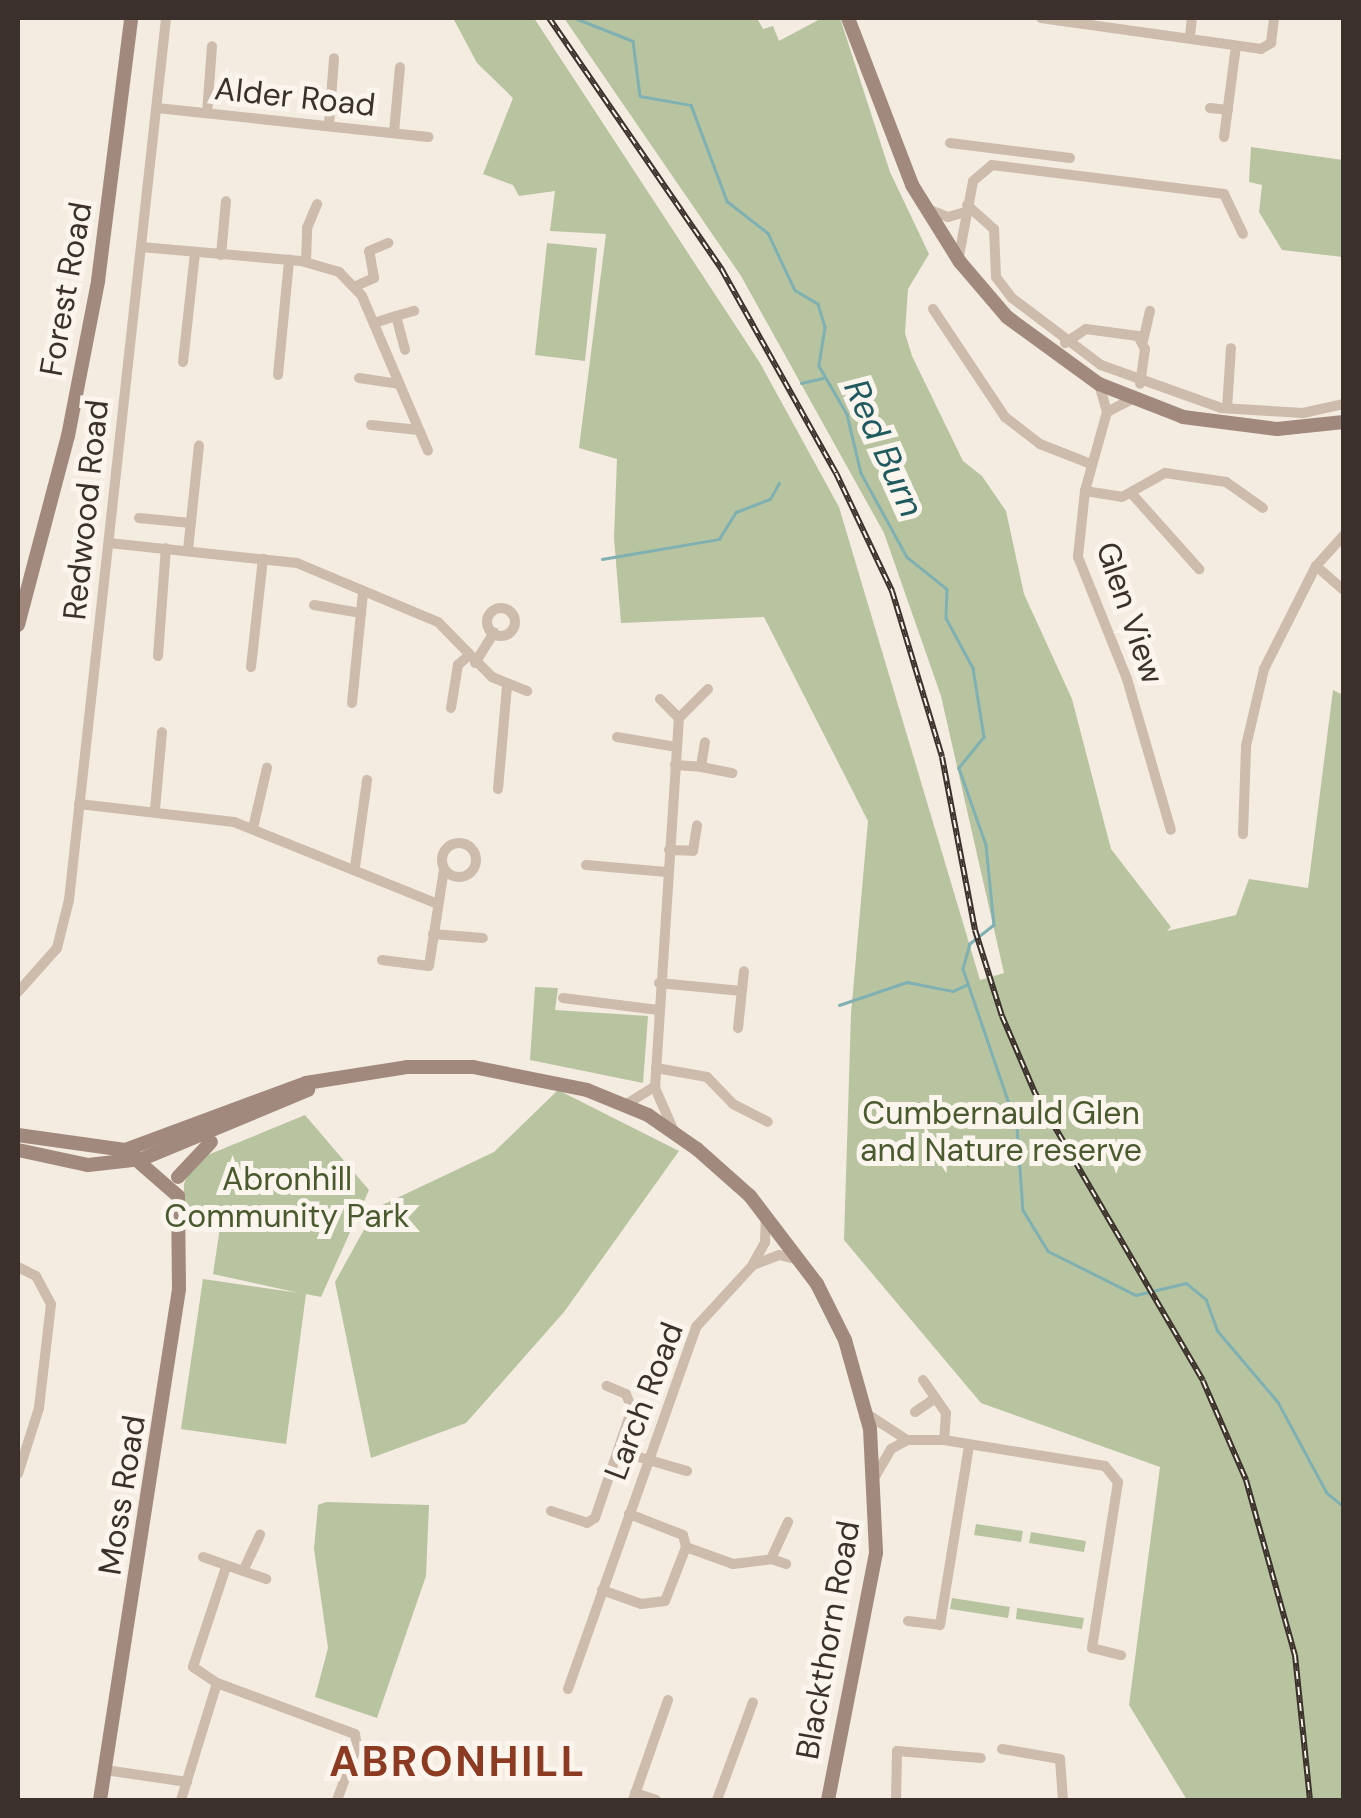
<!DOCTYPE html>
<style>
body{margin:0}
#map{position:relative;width:1361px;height:1818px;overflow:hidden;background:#f4ebe1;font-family:"DM Sans",sans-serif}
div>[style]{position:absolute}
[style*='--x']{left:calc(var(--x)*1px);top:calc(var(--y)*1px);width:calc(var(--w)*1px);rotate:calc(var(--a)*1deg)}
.green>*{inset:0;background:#b8c4a0}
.stream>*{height:2.5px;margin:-1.25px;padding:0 1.25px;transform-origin:1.25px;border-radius:1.25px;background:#7fb0b2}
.street>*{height:10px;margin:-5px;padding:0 5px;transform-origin:5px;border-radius:5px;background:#cdbbac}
.street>.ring{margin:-5px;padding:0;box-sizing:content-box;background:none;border:10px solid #cdbbac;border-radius:50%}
.secondary>*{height:14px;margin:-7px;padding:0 7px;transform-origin:7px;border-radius:7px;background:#a18a7d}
.rail>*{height:6px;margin-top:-3px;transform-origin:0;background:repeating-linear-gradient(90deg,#fbf5ee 0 8px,#3b302b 0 16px);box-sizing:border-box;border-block:2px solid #3b302b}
span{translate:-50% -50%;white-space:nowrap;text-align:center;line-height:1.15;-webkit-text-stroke:10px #fbf5ee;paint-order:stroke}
.street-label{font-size:32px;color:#3b302b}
.park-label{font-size:32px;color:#4a5a2e}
.water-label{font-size:35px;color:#1f5a5e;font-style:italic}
.district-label{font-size:42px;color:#8c3b22;font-weight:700;letter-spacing:2.5px}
.frame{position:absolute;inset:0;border:20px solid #3b302b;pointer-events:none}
</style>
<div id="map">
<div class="green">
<div style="clip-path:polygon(453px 18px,534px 18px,760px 363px,839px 507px,980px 980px,1004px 973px,941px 696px,884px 533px,741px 276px,564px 18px,757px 18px,763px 29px,773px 26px,779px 41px,822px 18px,840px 18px,890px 172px,929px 254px,908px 289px,905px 333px,912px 356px,963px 461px,982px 476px,1006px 511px,1024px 594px,1072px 699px,1111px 849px,1171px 927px,1167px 931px,1236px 915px,1249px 879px,1308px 888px,1333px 690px,1343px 695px,1343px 1800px,1187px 1800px,1129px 1705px,1160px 1467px,981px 1403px,844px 1240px,851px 1014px,868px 821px,764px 617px,621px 623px,614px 538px,617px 459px,579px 448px,606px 234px,550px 231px,555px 191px,519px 196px,513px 185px,483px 174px,513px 98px,477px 63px)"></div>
<div style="clip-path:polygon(1251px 147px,1343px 160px,1343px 257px,1282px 250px,1259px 212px,1262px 185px,1249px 182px)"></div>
<div style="clip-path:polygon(547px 243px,597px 248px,585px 361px,535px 355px)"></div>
<div style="clip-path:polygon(535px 987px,558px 988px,555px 1010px,648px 1016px,643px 1083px,530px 1060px)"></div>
<div style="clip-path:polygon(558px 1090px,679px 1151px,564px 1312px,466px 1423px,371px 1458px,335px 1282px,376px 1208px,494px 1152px)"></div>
<div style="clip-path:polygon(305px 1115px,369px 1190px,321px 1297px,306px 1294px,286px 1444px,181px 1429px,203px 1279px,299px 1293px,213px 1274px,221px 1221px,184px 1218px,184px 1184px,193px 1161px)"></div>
<div style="clip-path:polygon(326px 1502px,429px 1505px,426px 1576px,377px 1718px,315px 1697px,328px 1648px,314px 1549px,318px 1505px)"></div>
<div style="clip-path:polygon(976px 1524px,1023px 1531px,1021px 1542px,974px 1535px)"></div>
<div style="clip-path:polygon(1031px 1532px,1086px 1541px,1084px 1552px,1029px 1543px)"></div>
<div style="clip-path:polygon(952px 1598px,1010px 1607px,1008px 1618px,950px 1609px)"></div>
<div style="clip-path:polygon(1017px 1608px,1084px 1618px,1082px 1629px,1016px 1619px)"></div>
</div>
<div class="stream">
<div style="--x:575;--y:18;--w:62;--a:21.6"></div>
<div style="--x:633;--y:41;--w:55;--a:82.7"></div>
<div style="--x:640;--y:96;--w:52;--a:10"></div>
<div style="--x:691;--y:105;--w:103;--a:69.4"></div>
<div style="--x:727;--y:201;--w:52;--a:38"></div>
<div style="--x:768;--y:233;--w:63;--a:64.7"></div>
<div style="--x:795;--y:290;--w:27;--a:31"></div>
<div style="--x:818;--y:304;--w:24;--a:73"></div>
<div style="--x:825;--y:327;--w:39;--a:99"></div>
<div style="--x:819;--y:366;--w:56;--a:59.7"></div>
<div style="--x:847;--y:414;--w:61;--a:76.7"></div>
<div style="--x:861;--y:473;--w:96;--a:61.3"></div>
<div style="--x:907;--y:557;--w:51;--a:38.7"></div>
<div style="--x:947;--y:589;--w:29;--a:92"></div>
<div style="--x:946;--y:618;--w:57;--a:61.6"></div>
<div style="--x:973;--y:668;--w:70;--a:80.9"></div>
<div style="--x:984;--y:737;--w:40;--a:129"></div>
<div style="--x:959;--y:768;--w:82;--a:70.7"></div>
<div style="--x:986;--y:845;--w:80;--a:84.3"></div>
<div style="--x:994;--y:925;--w:31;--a:142"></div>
<div style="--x:970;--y:944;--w:26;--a:106"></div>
<div style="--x:963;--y:969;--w:167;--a:71.1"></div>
<div style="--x:1017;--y:1127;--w:83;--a:85.9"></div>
<div style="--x:1023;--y:1210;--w:48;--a:58.6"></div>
<div style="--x:1048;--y:1251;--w:98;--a:26.6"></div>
<div style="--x:1136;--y:1295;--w:51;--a:-13.5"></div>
<div style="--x:1186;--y:1283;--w:26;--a:39"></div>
<div style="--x:1206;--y:1299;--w:33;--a:70"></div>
<div style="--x:1217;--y:1330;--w:94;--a:49.7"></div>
<div style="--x:1278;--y:1402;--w:103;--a:61.7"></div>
<div style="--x:1327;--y:1493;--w:22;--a:39"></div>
<div style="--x:801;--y:383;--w:23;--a:-13"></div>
<div style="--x:602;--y:559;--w:119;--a:-9.7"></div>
<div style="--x:719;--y:539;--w:32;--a:-58"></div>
<div style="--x:736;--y:512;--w:36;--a:-21"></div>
<div style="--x:770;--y:499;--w:18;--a:-61"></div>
<div style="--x:839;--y:1005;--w:72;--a:-18.7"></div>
<div style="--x:907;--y:982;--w:47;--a:11.1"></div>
<div style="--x:953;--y:991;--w:14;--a:-25"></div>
</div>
<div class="street">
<div style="--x:1041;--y:18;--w:222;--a:8"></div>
<div style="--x:1261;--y:49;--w:12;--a:-31"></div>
<div style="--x:1271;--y:43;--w:25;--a:-83"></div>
<div style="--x:1190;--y:36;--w:18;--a:-84"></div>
<div style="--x:157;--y:108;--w:273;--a:6.1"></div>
<div style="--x:1210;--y:108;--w:18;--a:6"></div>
<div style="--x:207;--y:113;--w:67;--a:-85.7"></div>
<div style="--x:329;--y:125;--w:67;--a:-85.7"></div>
<div style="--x:394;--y:132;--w:65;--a:-84.7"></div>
<div style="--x:1224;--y:137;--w:92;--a:-82.5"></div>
<div style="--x:950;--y:143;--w:121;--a:7.1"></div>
<div style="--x:967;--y:205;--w:36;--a:42"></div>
<div style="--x:994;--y:229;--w:48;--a:87.6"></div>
<div style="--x:996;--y:277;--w:26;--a:53"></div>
<div style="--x:1012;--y:298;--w:111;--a:37"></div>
<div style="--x:1101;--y:365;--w:127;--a:19.7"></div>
<div style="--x:1221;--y:408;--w:82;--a:3.5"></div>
<div style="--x:1303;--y:413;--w:42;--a:-12.4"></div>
<div style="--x:930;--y:210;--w:19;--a:21"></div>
<div style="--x:948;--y:217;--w:18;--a:-16"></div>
<div style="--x:141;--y:247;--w:161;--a:5"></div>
<div style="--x:301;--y:261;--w:40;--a:16"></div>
<div style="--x:339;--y:272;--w:33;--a:46"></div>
<div style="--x:362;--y:296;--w:168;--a:66.9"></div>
<div style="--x:221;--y:255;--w:54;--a:-84.7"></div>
<div style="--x:959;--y:256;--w:76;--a:-79.4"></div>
<div style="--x:973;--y:181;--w:25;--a:-40"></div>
<div style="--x:992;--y:165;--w:234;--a:7.1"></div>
<div style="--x:1224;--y:194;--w:44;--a:64.6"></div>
<div style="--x:306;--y:262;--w:34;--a:-88"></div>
<div style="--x:307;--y:228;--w:26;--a:-67"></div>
<div style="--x:356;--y:286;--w:20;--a:-24"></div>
<div style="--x:374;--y:278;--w:27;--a:-100"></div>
<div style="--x:369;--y:251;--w:21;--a:-23"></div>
<div style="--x:933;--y:309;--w:130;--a:56.3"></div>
<div style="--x:1005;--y:417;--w:44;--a:37.6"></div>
<div style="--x:1040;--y:444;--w:55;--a:21.4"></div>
<div style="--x:396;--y:316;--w:19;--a:-16"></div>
<div style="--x:374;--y:323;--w:23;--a:-18"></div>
<div style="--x:396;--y:316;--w:35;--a:75"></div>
<div style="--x:1143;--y:341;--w:31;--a:-77"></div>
<div style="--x:1065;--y:343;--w:25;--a:-34"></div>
<div style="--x:1086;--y:329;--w:52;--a:7.7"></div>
<div style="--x:1138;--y:336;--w:15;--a:62"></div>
<div style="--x:1145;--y:349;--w:35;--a:98"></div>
<div style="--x:183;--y:362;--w:110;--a:-83.7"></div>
<div style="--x:278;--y:375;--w:116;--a:-84.5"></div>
<div style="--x:359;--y:378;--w:40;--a:8.5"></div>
<div style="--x:1099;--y:384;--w:29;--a:74"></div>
<div style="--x:1130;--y:400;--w:26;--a:152"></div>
<div style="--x:1107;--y:412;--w:82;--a:105.6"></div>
<div style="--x:1085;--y:491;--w:66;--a:96.1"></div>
<div style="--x:1078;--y:557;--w:131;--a:68.1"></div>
<div style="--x:1127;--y:679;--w:157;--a:73.8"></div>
<div style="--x:1227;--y:408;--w:60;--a:-86.2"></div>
<div style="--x:371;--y:425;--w:48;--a:5.9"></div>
<div style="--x:1085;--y:491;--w:37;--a:9"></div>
<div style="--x:1122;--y:497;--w:49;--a:-29.2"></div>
<div style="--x:1165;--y:473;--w:62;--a:8.4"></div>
<div style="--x:1226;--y:482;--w:45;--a:35.1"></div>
<div style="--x:1132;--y:494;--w:101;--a:48.2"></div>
<div style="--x:139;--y:518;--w:52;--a:5.5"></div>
<div style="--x:109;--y:543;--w:189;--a:6.1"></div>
<div style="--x:297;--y:563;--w:153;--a:22.7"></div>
<div style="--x:438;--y:622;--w:77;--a:45.5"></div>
<div style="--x:492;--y:677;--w:38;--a:22"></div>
<div style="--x:188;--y:550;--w:105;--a:-84"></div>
<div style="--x:1316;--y:566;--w:37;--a:41"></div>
<div style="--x:314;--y:605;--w:48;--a:9.7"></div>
<div class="ring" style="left:487px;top:608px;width:18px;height:18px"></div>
<div style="--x:158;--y:656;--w:108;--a:-85.8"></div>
<div style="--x:475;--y:663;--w:36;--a:-58"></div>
<div style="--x:251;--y:667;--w:109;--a:-83.7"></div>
<div style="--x:660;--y:699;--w:27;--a:45"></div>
<div style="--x:352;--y:703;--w:112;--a:-84.3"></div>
<div style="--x:451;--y:708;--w:44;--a:-80.8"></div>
<div style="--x:458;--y:665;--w:15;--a:-42"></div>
<div style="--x:617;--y:737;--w:61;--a:9.5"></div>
<div style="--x:675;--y:765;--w:26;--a:4"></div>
<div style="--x:701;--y:767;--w:25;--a:-81"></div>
<div style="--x:701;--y:767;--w:32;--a:11"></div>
<div style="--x:498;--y:789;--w:103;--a:-85"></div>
<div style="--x:79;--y:804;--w:156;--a:6.6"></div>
<div style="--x:234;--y:822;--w:218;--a:21.9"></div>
<div style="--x:155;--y:809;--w:77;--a:-84.8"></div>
<div style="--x:253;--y:828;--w:62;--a:-76.9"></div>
<div style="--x:1243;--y:834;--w:88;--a:-88"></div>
<div style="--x:1246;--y:746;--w:79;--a:-76.8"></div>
<div style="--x:1264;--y:669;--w:115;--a:-63.2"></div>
<div style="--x:1316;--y:566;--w:42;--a:-47.9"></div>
<div class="ring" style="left:442px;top:843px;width:24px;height:24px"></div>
<div style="--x:669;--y:850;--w:24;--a:2"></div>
<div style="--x:693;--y:851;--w:26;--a:-81"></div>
<div style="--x:586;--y:865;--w:81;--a:4.9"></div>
<div style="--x:355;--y:867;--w:88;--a:-82.1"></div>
<div style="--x:433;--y:934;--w:50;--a:4.6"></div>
<div style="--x:382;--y:960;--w:47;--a:7.3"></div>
<div style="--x:429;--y:966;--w:98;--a:-81.2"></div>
<div style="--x:659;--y:983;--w:83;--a:5.5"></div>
<div style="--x:18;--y:992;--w:59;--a:-48.4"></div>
<div style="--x:57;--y:948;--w:49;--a:-76"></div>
<div style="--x:69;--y:900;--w:887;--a:-83.72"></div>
<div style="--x:563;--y:998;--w:96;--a:7.2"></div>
<div style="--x:738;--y:1028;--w:57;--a:-84"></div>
<div style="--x:656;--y:1068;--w:52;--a:10"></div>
<div style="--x:707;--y:1077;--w:37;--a:46"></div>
<div style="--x:733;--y:1104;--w:39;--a:27"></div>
<div style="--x:625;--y:1105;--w:36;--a:-32"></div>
<div style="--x:673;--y:1129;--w:45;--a:-113.7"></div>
<div style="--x:655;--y:1088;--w:371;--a:-86.3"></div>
<div style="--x:679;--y:718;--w:41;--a:-45"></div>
<div style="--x:753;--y:1264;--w:25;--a:-61"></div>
<div style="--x:765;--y:1242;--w:23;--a:-88"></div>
<div style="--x:18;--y:1267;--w:20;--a:27"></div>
<div style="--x:36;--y:1276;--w:32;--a:62"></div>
<div style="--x:51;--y:1304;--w:105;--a:96.6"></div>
<div style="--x:39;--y:1408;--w:69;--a:107.7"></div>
<div style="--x:923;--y:1380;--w:40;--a:55.1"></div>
<div style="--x:946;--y:1413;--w:27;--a:94"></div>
<div style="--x:915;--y:1412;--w:25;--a:-34"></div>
<div style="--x:867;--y:1414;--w:48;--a:33"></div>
<div style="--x:907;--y:1440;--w:37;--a:0"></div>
<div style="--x:944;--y:1440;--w:163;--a:9.2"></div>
<div style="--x:1105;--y:1466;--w:21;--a:51"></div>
<div style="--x:1118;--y:1482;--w:168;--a:98.9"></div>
<div style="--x:1092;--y:1648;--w:30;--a:14"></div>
<div style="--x:618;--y:1451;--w:72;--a:16.2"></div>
<div style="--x:876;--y:1475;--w:30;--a:-60"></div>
<div style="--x:891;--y:1449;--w:18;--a:-29"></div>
<div style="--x:551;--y:1511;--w:38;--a:18"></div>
<div style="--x:587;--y:1523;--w:9;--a:-32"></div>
<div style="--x:595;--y:1518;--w:115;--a:-71.3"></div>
<div style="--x:632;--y:1409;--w:16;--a:-112"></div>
<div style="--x:626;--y:1394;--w:21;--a:-157"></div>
<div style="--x:686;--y:1547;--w:50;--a:19.9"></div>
<div style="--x:733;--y:1564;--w:38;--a:-7"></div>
<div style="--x:771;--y:1559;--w:16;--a:18"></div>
<div style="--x:203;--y:1557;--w:67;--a:19.2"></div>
<div style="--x:771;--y:1559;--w:41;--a:-65.3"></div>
<div style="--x:226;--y:1567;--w:105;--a:108.3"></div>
<div style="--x:193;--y:1667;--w:29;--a:34"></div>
<div style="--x:217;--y:1683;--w:147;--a:20.3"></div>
<div style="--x:355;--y:1734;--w:12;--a:81"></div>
<div style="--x:357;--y:1746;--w:58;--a:110.3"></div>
<div style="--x:244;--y:1569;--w:38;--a:-65"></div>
<div style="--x:602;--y:1590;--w:41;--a:19.7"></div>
<div style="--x:641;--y:1604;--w:24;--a:-7"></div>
<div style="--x:665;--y:1601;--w:58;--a:-68.7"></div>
<div style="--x:686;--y:1547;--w:12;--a:-104"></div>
<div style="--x:683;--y:1535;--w:58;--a:-158.7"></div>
<div style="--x:908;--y:1621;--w:32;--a:7"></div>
<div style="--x:940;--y:1625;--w:182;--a:-80.8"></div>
<div style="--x:568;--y:1689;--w:384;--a:-70.5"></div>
<div style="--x:696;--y:1327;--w:84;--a:-47.4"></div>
<div style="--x:753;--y:1265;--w:28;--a:-21"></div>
<div style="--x:779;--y:1255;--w:17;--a:13"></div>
<div style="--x:1002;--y:1749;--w:59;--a:9.8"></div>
<div style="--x:1060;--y:1759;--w:41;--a:85.8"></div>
<div style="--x:105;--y:1770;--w:83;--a:8.3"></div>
<div style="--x:635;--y:1793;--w:22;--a:18"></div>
<div style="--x:181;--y:1800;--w:122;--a:-72.9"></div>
<div style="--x:633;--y:1800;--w:106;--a:-70.7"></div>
<div style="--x:717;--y:1800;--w:104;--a:-69.8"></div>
<div style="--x:896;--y:1800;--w:49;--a:-88.8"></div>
<div style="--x:897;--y:1751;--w:84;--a:4.8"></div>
</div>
<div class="secondary">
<div style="--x:848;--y:18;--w:179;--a:69"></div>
<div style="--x:912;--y:185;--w:91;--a:58.1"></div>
<div style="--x:960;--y:262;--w:72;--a:49.5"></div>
<div style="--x:1007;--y:317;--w:114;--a:36.1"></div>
<div style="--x:1099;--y:384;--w:90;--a:21.4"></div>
<div style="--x:1183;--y:417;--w:95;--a:7.3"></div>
<div style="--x:1277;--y:429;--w:67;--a:-6"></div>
<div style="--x:18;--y:625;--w:196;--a:-75.2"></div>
<div style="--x:68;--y:436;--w:158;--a:-79"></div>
<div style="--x:98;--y:281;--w:265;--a:-82.8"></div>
<div style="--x:18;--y:1135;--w:108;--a:8"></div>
<div style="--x:125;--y:1150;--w:193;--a:-20.3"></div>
<div style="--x:306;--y:1083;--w:102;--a:-9"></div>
<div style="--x:407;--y:1067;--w:66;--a:0"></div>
<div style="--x:473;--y:1067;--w:116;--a:11.4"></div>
<div style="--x:587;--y:1090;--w:66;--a:22.3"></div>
<div style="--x:648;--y:1115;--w:60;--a:34.8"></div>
<div style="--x:697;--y:1149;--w:71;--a:41.6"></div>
<div style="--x:750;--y:1196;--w:111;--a:52.7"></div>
<div style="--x:817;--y:1284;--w:63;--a:63.4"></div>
<div style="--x:845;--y:1340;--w:92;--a:74.3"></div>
<div style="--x:870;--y:1429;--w:124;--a:87.2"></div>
<div style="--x:876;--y:1553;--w:252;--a:101"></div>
<div style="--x:18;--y:1150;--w:72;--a:12.1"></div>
<div style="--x:88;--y:1165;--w:54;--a:-6.3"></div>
<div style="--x:142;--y:1159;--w:180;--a:-22.6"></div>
<div style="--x:178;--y:1177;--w:48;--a:-46.7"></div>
<div style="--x:100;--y:1800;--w:517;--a:-81.21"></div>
<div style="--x:179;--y:1289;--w:93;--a:-90.6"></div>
<div style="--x:178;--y:1196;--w:70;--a:-139"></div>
</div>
<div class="rail">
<div style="--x:549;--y:18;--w:306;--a:55.5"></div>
<div style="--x:722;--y:270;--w:233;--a:60.7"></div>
<div style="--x:836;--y:473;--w:131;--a:64.6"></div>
<div style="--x:892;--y:591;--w:173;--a:73.2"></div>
<div style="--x:942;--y:757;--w:176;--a:79.2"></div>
<div style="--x:975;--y:930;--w:90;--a:72.6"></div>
<div style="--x:1002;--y:1016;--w:84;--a:66.8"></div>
<div style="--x:1035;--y:1093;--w:333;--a:59.7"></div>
<div style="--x:1203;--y:1381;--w:108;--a:66.5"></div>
<div style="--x:1246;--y:1480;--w:182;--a:74.4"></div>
<div style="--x:1295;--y:1655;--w:146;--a:84.1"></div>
</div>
<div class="street-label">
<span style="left:295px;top:97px;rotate:6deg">Alder Road</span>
<span style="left:66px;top:289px;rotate:-80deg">Forest Road</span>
<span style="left:86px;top:510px;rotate:-84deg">Redwood Road</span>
<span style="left:1130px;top:613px;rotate:71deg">Glen View</span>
<span style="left:644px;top:1401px;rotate:-69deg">Larch Road</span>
<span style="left:122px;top:1495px;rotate:-81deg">Moss Road</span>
<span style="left:828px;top:1640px;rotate:-80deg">Blackthorn Road</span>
</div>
<div class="park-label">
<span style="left:1001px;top:1132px">Cumbernauld Glen<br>and Nature reserve</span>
<span style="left:287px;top:1198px">Abronhill<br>Community Park</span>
</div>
<div class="water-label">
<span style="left:884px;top:448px;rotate:66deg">Red Burn</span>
</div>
<div class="district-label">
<span style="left:458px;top:1762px">ABRONHILL</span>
</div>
<div class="frame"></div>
</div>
